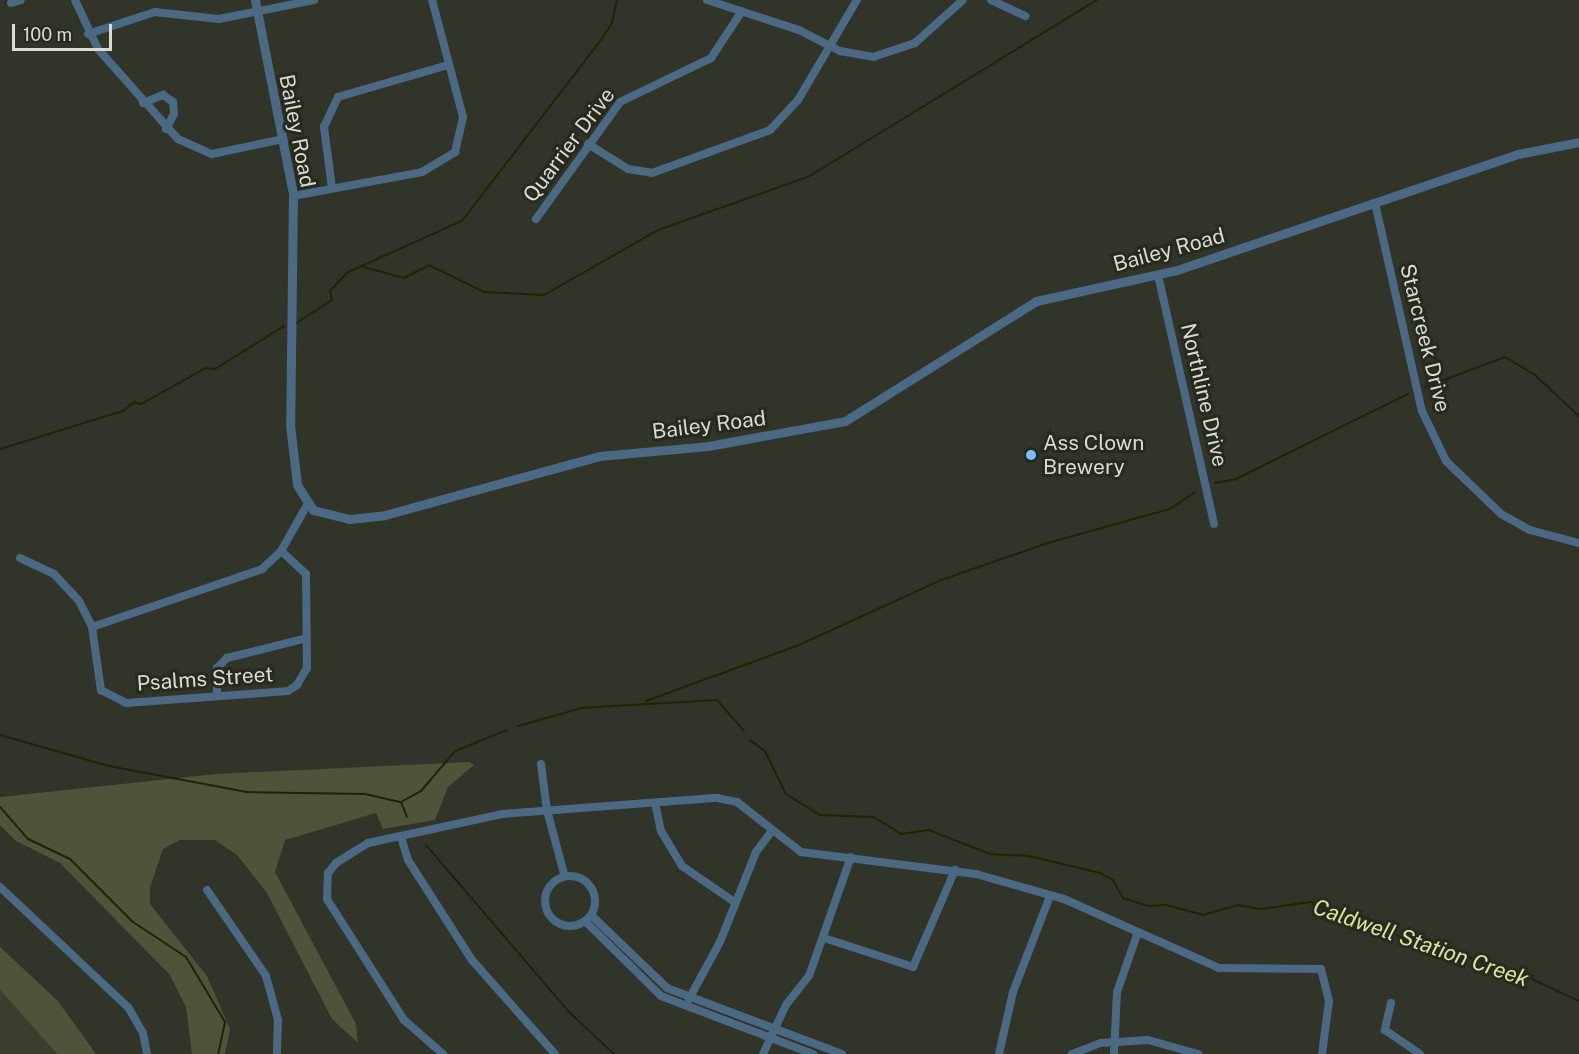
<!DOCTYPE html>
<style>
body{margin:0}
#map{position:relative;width:1579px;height:1054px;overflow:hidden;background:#313428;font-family:"Public Sans",sans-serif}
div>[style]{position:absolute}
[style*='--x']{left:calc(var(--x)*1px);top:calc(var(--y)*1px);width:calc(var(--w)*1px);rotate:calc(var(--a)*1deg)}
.built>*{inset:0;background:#3a3e2c}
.green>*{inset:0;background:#4d5439}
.stream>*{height:2px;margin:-1px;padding:0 1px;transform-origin:1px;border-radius:1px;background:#1e2500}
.minor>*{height:8px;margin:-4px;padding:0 4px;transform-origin:4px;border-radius:4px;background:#4c6983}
.minor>.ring{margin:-4px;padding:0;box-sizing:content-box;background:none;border:8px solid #4c6983;border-radius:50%}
.tertiary>*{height:9px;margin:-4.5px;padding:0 4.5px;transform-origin:4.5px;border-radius:4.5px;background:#4c6983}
.dots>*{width:16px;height:16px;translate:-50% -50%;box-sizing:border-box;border:3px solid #272a1e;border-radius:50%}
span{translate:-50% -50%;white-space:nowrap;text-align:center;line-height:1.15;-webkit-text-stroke:6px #272a1e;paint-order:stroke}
.street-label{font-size:21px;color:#dadcd4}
.poi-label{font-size:21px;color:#dadcd4}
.left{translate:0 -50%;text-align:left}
.water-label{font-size:22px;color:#d6e6a3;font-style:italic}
.scale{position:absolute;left:12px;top:24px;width:100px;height:27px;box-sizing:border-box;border:3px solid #dadcd4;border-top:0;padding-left:8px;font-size:18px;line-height:21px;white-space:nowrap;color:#dadcd4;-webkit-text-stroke:4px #272a1e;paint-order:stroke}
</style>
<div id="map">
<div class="built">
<div style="clip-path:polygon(0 990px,57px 1054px,0 1054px)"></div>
</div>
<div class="green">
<div style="clip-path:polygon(469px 762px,474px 765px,448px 787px,435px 820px,383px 829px,376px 813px,285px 840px,275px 872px,356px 1024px,358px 1043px,332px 1019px,267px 893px,237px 855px,215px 840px,180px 840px,163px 849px,150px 887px,150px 904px,207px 976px,230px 1029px,225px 1054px,192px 1054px,186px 1007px,170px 975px,60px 863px,16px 841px,0 825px,0 797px,216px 774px)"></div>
<div style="clip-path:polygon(0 947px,58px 1001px,96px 1054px,57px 1054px,0 990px)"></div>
</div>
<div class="stream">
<div style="--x:360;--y:266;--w:46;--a:15.3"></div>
<div style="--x:404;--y:278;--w:28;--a:-27"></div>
<div style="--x:429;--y:265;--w:61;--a:26.1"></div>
<div style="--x:484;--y:292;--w:60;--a:2.9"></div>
<div style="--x:544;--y:295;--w:131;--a:-29.7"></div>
<div style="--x:658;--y:230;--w:159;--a:-19.5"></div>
<div style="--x:808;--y:177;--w:339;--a:-31.5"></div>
<div style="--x:295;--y:324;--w:44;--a:-33"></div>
<div style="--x:332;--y:300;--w:9;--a:-103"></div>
<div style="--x:330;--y:291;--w:26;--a:-47"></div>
<div style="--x:348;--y:272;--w:125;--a:-24.1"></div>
<div style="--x:462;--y:221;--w:227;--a:-52.5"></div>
<div style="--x:600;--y:41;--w:22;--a:-56"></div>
<div style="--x:612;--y:23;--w:24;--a:-78"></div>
<div style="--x:1425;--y:387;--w:85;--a:-20.6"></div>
<div style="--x:1505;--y:357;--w:35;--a:31"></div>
<div style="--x:1535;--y:375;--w:60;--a:43"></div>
<div style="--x:0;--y:449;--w:129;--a:-17.2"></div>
<div style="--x:123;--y:411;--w:14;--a:-39"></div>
<div style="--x:134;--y:402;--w:7;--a:16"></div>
<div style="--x:141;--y:404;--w:74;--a:-29"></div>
<div style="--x:206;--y:368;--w:9;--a:6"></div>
<div style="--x:215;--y:369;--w:81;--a:-31.9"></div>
<div style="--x:1215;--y:483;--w:21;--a:-11"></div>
<div style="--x:1236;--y:479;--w:192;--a:-26.3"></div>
<div style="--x:646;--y:701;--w:163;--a:-20.1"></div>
<div style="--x:799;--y:645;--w:156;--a:-24.6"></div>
<div style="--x:941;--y:580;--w:113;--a:-19.1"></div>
<div style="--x:1048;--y:543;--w:127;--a:-15.6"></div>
<div style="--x:1170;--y:509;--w:30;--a:-34"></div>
<div style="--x:518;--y:726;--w:66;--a:-15.9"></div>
<div style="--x:581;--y:708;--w:136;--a:-3.4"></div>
<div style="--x:717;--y:700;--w:41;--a:48.9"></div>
<div style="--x:0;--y:735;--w:113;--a:15.9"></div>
<div style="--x:109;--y:766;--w:139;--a:10.7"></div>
<div style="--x:246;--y:792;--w:119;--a:1"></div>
<div style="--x:365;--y:794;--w:37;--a:13"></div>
<div style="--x:401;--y:802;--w:23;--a:-29"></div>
<div style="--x:421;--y:791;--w:52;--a:-49.6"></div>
<div style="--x:455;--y:751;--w:56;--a:-22"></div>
<div style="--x:750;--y:740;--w:19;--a:36"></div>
<div style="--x:765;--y:751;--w:48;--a:64"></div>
<div style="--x:786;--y:794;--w:40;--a:32"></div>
<div style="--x:820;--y:815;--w:54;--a:2.1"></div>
<div style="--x:874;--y:817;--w:32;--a:32"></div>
<div style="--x:901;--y:834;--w:28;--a:-8"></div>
<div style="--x:929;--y:830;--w:66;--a:21.5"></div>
<div style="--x:990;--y:854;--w:39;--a:3"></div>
<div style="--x:1029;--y:856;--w:73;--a:13.5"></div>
<div style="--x:1100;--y:873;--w:15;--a:28"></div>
<div style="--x:1113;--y:880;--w:21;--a:61"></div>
<div style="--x:1123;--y:898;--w:25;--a:18"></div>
<div style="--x:1147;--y:906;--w:19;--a:-3"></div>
<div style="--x:1166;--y:905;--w:38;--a:15"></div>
<div style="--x:1203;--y:915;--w:36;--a:-16"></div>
<div style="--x:1238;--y:905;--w:23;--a:10"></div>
<div style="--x:1261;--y:909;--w:50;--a:-8"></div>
<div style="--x:1311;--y:902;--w:59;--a:23.1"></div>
<div style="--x:1365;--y:925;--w:161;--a:17.3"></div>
<div style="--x:1519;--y:973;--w:66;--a:25"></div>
<div style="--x:401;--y:802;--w:16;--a:68"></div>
<div style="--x:0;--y:807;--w:43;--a:48.8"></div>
<div style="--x:28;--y:839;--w:47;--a:25.5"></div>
<div style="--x:70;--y:859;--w:89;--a:45"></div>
<div style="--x:133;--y:922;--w:64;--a:33.4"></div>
<div style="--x:186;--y:957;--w:76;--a:59"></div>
<div style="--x:225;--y:1022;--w:33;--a:102"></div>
<div style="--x:426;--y:845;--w:223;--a:49.4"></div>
<div style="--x:571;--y:1014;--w:59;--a:42.9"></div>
</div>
<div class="minor">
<div style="--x:75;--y:0;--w:54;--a:64.9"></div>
<div style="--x:98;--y:49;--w:120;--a:48.4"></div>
<div style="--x:178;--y:139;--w:37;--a:24"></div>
<div style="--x:212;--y:154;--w:73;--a:-11.9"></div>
<div style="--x:707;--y:0;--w:97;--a:18.1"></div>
<div style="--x:799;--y:30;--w:46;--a:27.1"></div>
<div style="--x:840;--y:51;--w:34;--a:10"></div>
<div style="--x:873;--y:57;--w:44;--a:-18.4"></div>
<div style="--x:915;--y:43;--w:64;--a:-41.9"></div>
<div style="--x:991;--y:0;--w:38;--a:25"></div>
<div style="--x:11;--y:3;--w:10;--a:-17"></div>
<div style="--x:88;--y:34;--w:71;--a:-18.2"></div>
<div style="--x:155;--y:12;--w:64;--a:6.2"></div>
<div style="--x:219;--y:19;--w:97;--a:-11.3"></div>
<div style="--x:143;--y:103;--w:22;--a:-22"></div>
<div style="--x:163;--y:95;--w:12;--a:35"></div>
<div style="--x:173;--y:102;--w:12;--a:85"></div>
<div style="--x:174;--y:114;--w:17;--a:118"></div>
<div style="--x:588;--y:144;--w:47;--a:32"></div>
<div style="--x:628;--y:169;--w:24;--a:9"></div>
<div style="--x:652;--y:173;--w:126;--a:-20"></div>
<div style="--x:770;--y:130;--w:41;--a:-47"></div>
<div style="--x:798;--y:100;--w:116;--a:-59.5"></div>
<div style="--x:332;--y:188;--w:62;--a:-97.5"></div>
<div style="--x:324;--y:127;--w:33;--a:-65"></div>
<div style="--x:338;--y:97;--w:115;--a:-16.2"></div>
<div style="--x:293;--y:196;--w:131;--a:-10.5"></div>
<div style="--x:422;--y:172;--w:39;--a:-31"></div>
<div style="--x:455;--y:152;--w:36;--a:-77"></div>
<div style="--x:463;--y:117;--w:121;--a:-104.8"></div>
<div style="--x:1375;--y:203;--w:213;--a:77.3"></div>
<div style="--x:1422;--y:411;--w:55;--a:64.4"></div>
<div style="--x:1446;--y:461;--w:76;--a:43.9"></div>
<div style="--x:1501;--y:514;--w:33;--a:29"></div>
<div style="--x:1530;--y:530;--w:51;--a:14.9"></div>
<div style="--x:536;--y:219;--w:144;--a:-54.3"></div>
<div style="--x:620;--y:102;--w:101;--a:-25.8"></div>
<div style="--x:711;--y:58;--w:56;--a:-56.6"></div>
<div style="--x:1158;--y:275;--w:255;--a:77.3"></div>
<div style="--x:20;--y:558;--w:38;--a:25"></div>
<div style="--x:54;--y:574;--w:37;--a:47"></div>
<div style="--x:79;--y:601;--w:29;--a:63"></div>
<div style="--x:92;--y:627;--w:64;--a:81.9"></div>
<div style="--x:101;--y:690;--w:28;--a:27"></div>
<div style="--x:126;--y:703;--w:162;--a:-4.2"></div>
<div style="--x:288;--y:691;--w:11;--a:-34"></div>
<div style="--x:297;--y:685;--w:20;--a:-60"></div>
<div style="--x:307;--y:668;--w:94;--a:-90.6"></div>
<div style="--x:306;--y:574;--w:34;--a:-137"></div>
<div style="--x:92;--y:627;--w:180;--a:-18.8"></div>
<div style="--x:262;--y:569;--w:26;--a:-43"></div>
<div style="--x:281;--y:551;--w:53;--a:-60.5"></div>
<div style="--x:217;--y:696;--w:28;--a:-90"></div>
<div style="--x:217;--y:668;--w:14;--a:-45"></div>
<div style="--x:227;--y:658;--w:82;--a:-14"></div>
<div style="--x:541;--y:764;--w:46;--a:82.6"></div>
<div style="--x:547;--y:810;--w:66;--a:75.1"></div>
<div style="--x:655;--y:803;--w:29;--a:78"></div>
<div style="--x:661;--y:831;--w:41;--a:59"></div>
<div style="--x:682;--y:866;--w:65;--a:34.4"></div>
<div style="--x:401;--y:837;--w:24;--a:73"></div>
<div style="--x:408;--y:860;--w:119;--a:57.4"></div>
<div style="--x:472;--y:960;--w:125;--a:48.6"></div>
<div class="ring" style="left:545px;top:876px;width:42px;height:42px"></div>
<div style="--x:0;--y:887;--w:175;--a:43.2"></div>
<div style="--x:128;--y:1007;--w:30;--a:60"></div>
<div style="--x:143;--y:1033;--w:21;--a:79"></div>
<div style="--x:207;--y:890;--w:104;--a:55.5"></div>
<div style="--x:266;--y:976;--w:46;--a:74.7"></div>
<div style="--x:278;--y:1020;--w:34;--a:92"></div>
<div style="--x:591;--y:915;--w:105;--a:43.8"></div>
<div style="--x:667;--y:988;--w:187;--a:20.7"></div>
<div style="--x:586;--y:922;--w:105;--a:44.6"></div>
<div style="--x:661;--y:996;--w:163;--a:20.9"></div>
<div style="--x:824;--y:938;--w:94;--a:18"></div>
<div style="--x:913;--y:967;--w:106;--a:-66.6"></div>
<div style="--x:689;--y:999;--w:65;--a:-61.5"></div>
<div style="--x:720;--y:942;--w:97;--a:-68.2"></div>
<div style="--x:756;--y:852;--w:26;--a:-53"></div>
<div style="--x:1391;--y:1003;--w:28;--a:103"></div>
<div style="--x:1385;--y:1030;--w:42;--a:34.4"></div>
<div style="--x:443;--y:1054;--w:52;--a:-138.9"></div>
<div style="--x:404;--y:1020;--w:143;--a:-122.5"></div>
<div style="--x:327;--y:899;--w:26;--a:-88"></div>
<div style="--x:328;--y:873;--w:13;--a:-51"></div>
<div style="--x:336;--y:863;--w:38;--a:-32"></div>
<div style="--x:368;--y:843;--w:137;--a:-12.2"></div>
<div style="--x:502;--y:814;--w:216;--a:-4.3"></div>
<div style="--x:717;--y:798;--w:20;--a:11"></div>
<div style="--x:737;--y:802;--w:81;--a:38"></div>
<div style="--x:801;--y:852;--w:176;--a:7.2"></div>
<div style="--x:976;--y:874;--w:91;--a:15.9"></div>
<div style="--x:1064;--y:899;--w:170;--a:24"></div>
<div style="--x:1219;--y:968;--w:102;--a:0.6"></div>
<div style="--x:1321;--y:969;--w:33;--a:76"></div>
<div style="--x:1329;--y:1001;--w:53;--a:97.5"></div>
<div style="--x:763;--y:1054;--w:54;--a:-64.9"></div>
<div style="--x:786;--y:1005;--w:37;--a:-52"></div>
<div style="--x:809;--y:976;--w:126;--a:-70.6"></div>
<div style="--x:999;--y:1054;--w:64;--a:-77.3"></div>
<div style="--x:1013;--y:992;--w:103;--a:-68.9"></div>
<div style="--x:1072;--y:1054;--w:31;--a:-21"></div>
<div style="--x:1101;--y:1043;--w:47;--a:-3.7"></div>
<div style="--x:1148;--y:1040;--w:52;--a:15.6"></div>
<div style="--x:1114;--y:1054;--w:62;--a:-87.2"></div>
<div style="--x:1117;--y:992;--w:60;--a:-70.7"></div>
</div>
<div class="tertiary">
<div style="--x:255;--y:0;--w:198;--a:78.9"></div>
<div style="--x:293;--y:194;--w:231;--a:90.7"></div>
<div style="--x:290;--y:425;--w:60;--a:83.3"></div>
<div style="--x:297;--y:485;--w:30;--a:57"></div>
<div style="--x:313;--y:510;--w:37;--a:14"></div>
<div style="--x:349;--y:519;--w:36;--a:-6"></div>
<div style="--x:385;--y:515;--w:222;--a:-15.4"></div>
<div style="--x:599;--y:456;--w:109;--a:-5.2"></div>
<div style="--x:708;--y:446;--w:139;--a:-10.3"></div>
<div style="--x:845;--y:421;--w:226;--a:-32.1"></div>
<div style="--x:1036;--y:301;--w:144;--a:-12.4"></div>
<div style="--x:1177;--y:270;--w:360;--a:-18.8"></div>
<div style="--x:1518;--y:154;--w:62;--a:-11.1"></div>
</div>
<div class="dots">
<div style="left:1031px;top:455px;background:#7bbef8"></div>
</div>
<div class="street-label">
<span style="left:297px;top:131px;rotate:79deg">Bailey Road</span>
<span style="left:569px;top:145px;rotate:-53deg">Quarrier Drive</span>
<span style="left:1169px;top:250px;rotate:-15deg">Bailey Road</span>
<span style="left:1425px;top:338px;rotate:76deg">Starcreek Drive</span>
<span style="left:1204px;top:395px;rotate:77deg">Northline Drive</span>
<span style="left:709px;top:425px;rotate:-7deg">Bailey Road</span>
<span style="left:205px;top:679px;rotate:-4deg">Psalms Street</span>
</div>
<div class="poi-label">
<span class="left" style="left:1043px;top:455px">Ass Clown<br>Brewery</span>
</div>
<div class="water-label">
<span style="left:1421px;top:943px;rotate:19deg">Caldwell Station Creek</span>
</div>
<div class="scale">100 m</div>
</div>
